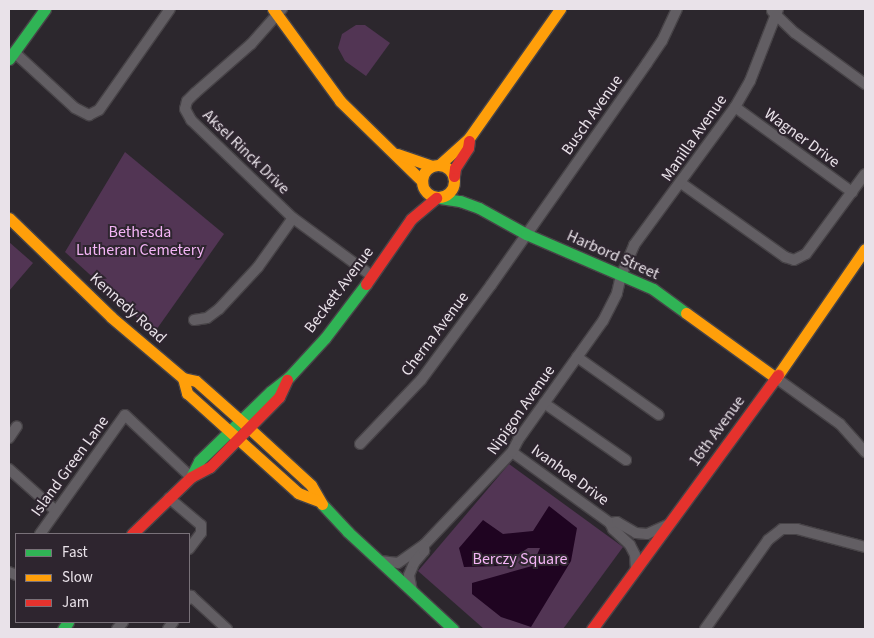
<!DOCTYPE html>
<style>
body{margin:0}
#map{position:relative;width:874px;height:638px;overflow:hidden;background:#2c272d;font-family:"Source Sans 3",sans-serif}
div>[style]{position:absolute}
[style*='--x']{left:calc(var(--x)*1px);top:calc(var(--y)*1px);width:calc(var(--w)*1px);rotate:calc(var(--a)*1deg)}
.green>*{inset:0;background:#523554}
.water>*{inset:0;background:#1f0421}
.roads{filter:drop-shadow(1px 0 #474347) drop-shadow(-1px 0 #474347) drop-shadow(0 1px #474347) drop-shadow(0 -1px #474347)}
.street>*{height:10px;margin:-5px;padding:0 5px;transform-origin:5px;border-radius:5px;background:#625e63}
.fast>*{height:11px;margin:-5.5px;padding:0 5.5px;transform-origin:5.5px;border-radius:5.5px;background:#30b455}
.slow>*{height:11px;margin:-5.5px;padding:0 5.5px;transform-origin:5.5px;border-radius:5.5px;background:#ff9f0a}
.slow>.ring{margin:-5.5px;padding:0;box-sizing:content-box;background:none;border:11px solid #ff9f0a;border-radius:50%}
.jam>*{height:11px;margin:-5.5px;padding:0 5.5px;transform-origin:5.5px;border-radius:5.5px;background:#e5322d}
span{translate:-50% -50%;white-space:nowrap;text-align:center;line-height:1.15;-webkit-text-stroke:4px #2e252f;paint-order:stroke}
.street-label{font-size:16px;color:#e9e2e9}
.park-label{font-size:16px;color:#f4b5f6}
.frame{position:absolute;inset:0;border:10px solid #e9e2e9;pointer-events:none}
.legend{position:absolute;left:15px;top:533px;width:175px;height:90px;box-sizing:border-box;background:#2e252f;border:1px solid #797179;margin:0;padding:6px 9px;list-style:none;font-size:15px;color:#e9e2e9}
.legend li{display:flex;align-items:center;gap:10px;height:25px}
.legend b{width:25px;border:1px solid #797179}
</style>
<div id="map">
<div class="green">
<div style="clip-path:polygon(356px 25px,365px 25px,390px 43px,366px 76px,345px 61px,338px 48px,342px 34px)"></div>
<div style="clip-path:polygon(125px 152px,224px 234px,154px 333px,65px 252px)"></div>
<div style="clip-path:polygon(9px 242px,33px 263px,9px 291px)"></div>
<div style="clip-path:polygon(509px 464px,623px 547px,563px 629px,484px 629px,418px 571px)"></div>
</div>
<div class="water">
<div style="clip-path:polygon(549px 506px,577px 528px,571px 561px,531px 627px,501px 617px,472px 594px,472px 583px,532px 566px,540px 548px,528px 548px,501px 566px,464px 567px,459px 548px,483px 520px,503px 534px,533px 531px)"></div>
</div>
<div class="roads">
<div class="street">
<div style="--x:282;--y:9;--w:47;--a:131.5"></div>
<div style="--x:251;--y:44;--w:74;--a:138.8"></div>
<div style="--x:195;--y:93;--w:11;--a:135"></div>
<div style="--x:187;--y:101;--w:8;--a:104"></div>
<div style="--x:185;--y:109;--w:13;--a:61"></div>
<div style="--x:191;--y:120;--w:141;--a:43.9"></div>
<div style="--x:293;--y:218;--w:98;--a:36.3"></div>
<div style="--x:772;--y:11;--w:32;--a:44"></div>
<div style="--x:795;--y:33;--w:87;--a:36.1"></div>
<div style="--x:14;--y:52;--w:83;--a:42.6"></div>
<div style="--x:75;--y:108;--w:16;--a:27"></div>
<div style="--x:89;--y:115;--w:11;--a:-27"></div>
<div style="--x:99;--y:110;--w:123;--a:-54.9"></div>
<div style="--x:735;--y:107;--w:145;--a:36"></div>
<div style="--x:681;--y:183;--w:128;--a:35.4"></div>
<div style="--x:785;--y:257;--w:9;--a:18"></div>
<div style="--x:794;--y:260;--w:13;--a:-27"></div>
<div style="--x:806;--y:254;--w:99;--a:-53.6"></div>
<div style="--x:194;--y:320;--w:13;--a:-9"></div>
<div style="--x:207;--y:318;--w:15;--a:-37"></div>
<div style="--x:219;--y:309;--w:57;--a:-47.1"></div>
<div style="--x:258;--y:267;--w:60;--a:-54.5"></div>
<div style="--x:577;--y:357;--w:100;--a:35.3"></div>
<div style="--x:776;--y:378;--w:79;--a:35.7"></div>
<div style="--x:840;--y:424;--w:38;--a:48"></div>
<div style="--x:544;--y:403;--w:100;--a:34.8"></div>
<div style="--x:9;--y:438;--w:14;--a:-56"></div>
<div style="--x:360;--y:444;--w:88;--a:-46.4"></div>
<div style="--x:421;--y:380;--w:118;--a:-53.6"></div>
<div style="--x:491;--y:285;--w:271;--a:-54.9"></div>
<div style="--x:647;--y:63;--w:27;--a:-56"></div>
<div style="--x:662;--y:41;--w:35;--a:-65"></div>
<div style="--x:512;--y:452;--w:121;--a:35.9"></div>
<div style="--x:610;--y:523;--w:7;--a:63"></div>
<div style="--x:613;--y:529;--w:23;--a:43"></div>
<div style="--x:630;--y:545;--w:11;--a:63"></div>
<div style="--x:635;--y:555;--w:14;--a:86"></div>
<div style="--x:9;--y:469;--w:63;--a:41.8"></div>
<div style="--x:169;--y:498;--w:42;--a:40.2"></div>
<div style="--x:201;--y:525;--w:8;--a:90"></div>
<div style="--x:201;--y:533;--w:20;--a:127"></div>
<div style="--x:610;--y:523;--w:7;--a:-8"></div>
<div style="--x:617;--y:522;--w:22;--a:30"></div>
<div style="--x:636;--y:533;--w:11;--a:5"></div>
<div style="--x:647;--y:534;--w:22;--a:-24"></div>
<div style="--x:40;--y:534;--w:146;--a:-54.5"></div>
<div style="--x:125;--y:415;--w:91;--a:43.2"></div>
<div style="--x:380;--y:561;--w:18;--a:6"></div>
<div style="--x:398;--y:563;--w:32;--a:-35"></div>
<div style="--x:424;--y:545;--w:128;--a:-46.6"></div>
<div style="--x:512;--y:452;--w:13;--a:-63"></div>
<div style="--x:518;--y:440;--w:146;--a:-54.5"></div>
<div style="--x:603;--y:321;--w:31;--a:-63"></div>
<div style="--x:617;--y:293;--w:17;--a:-77"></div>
<div style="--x:621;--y:276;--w:34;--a:-67"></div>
<div style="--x:634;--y:245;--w:171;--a:-53.8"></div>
<div style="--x:735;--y:107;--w:30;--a:-60"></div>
<div style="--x:750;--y:81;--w:77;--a:-68.7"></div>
<div style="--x:9;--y:572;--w:8;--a:23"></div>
<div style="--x:412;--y:591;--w:16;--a:-101"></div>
<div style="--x:409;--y:575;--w:13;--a:-67"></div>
<div style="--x:414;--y:563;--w:16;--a:-50"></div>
<div style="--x:424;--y:551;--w:6;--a:-90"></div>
<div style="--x:189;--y:599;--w:4;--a:-56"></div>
<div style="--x:191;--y:596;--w:49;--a:42.5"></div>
<div style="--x:117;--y:629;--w:9;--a:-49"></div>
<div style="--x:168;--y:629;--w:9;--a:-54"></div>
<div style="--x:705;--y:629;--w:109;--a:-54.7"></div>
<div style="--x:768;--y:540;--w:18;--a:-38"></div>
<div style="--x:782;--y:529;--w:15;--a:0"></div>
<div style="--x:797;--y:529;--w:70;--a:14.8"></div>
</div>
<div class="fast">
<div style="--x:9;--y:59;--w:62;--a:-54.2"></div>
<div style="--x:440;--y:198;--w:20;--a:9"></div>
<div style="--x:460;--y:201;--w:20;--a:20"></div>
<div style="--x:479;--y:208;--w:54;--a:29"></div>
<div style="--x:526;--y:234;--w:138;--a:23.4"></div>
<div style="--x:653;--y:289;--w:41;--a:36"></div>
<div style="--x:191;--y:477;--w:18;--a:-63"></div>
<div style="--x:199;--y:461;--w:100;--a:-44.2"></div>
<div style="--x:271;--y:391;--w:23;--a:-38"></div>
<div style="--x:289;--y:377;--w:53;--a:-47.3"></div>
<div style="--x:325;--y:338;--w:68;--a:-52.8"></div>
<div style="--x:322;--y:504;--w:38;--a:47"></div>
<div style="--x:348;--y:532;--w:143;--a:42.7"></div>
<div style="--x:63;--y:629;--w:9;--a:-54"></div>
</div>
<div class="slow">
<div style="--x:273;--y:9;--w:114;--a:53.9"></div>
<div style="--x:340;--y:101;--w:115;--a:44.3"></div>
<div style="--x:397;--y:154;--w:37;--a:19"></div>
<div class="ring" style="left:422px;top:165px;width:21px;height:21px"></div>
<div style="--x:439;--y:165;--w:40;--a:-42"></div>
<div style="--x:469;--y:138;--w:158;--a:-54.8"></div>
<div style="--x:9;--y:218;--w:142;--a:44.1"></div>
<div style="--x:111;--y:317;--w:94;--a:40.3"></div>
<div style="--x:183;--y:378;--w:13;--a:13"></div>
<div style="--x:196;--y:381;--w:71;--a:41.6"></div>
<div style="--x:249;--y:428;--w:84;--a:42.6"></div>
<div style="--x:311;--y:485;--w:22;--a:60"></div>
<div style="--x:686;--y:313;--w:111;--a:35.8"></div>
<div style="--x:778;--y:375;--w:153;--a:-55.4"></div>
<div style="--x:183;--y:378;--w:16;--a:75"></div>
<div style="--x:187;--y:393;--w:149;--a:42"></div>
<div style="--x:298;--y:493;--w:22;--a:21"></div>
</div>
<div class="jam">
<div style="--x:454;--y:176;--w:8;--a:-83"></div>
<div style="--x:455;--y:168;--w:24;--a:-57"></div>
<div style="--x:468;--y:148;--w:7;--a:-82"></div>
<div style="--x:366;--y:284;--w:79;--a:-55.3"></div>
<div style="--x:411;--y:219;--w:33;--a:-40"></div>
<div style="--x:132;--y:534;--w:82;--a:-44"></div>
<div style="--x:191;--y:477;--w:21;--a:-28"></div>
<div style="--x:210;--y:467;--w:98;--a:-45.4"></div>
<div style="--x:279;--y:397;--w:19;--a:-65"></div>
<div style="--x:592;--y:629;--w:315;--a:-53.8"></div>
</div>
</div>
<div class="street-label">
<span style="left:592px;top:115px;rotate:-55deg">Busch Avenue</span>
<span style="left:694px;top:138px;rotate:-55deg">Manilla Avenue</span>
<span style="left:802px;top:138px;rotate:36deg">Wagner Drive</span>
<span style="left:246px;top:152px;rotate:44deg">Aksel Rinck Drive</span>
<span style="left:613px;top:255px;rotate:24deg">Harbord Street</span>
<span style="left:339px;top:290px;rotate:-53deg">Beckett Avenue</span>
<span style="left:128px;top:308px;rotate:42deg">Kennedy Road</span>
<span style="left:435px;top:334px;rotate:-53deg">Cherna Avenue</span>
<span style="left:521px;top:410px;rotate:-55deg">Nipigon Avenue</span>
<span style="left:717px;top:431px;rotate:-54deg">16th Avenue</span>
<span style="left:70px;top:466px;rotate:-54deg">Island Green Lane</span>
<span style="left:570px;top:475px;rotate:36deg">Ivanhoe Drive</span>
</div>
<div class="park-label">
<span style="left:140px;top:241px">Bethesda<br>Lutheran Cemetery</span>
<span style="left:520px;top:559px">Berczy Square</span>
</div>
<div class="frame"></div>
<ul class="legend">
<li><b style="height:6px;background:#30b455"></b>Fast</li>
<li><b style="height:6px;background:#ff9f0a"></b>Slow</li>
<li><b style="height:6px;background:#e5322d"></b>Jam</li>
</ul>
</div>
